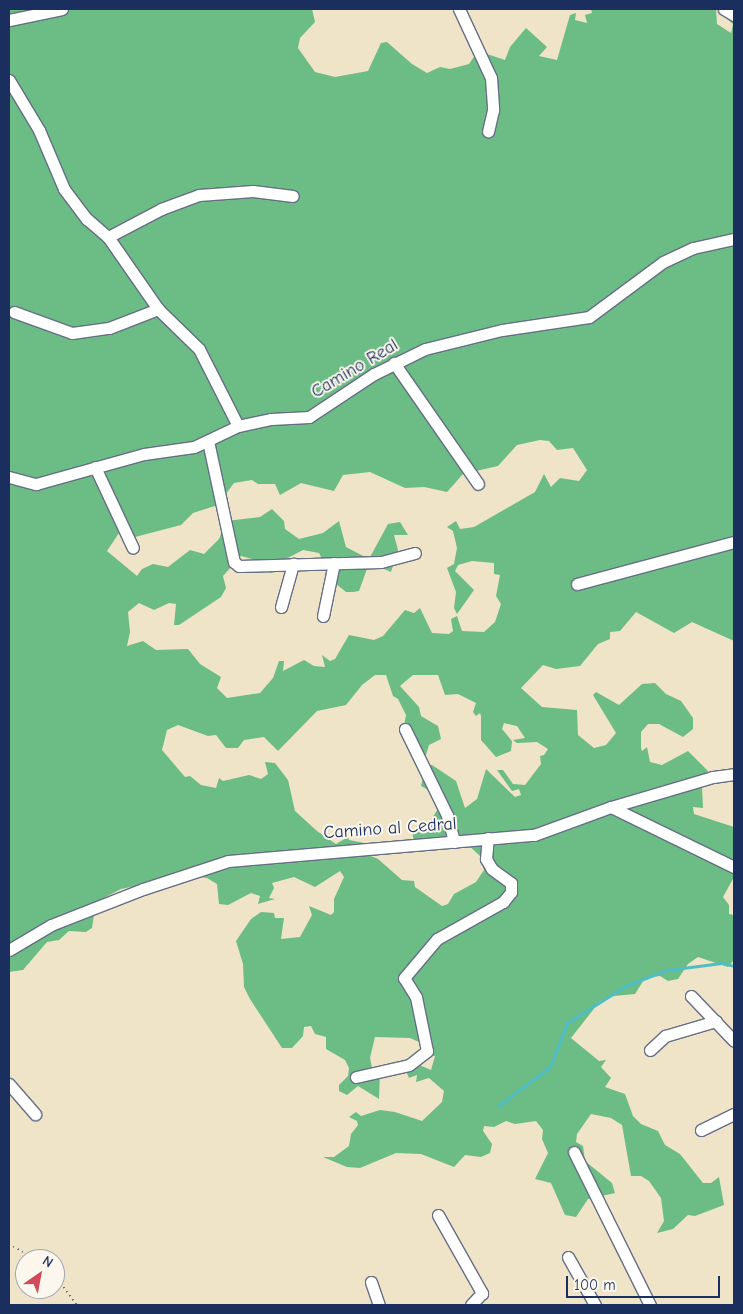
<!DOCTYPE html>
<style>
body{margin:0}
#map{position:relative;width:743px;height:1314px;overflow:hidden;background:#efe4c7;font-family:"Comic Neue",sans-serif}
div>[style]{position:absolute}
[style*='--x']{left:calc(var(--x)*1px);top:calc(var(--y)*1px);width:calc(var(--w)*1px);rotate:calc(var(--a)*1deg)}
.forest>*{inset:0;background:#6cbc86}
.stream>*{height:3px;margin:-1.5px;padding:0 1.5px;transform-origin:1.5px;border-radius:1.5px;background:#4fbec4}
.path>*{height:2px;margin-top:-1px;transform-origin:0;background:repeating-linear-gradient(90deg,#656e83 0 1px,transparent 0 5px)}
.roads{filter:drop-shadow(1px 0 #656e83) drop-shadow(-1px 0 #656e83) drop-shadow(0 1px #656e83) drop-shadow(0 -1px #656e83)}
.minor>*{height:11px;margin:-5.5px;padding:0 5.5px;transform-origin:5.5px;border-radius:5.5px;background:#fff}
span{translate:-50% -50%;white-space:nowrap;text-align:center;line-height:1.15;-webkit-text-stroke:4px #fbf7ec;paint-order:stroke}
.street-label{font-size:18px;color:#1b2f5e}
.frame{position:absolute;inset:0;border:10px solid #1b2f5e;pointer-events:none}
.north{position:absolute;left:15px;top:1249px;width:50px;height:50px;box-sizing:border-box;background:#fbf7ec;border:1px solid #a1a7b3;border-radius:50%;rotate:33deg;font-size:14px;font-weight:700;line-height:20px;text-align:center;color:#1b2f5e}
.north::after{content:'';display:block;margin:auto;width:18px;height:22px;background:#d1495b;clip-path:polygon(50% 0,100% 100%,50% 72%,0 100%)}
.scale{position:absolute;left:566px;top:1276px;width:154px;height:22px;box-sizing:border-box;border:2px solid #1b2f5e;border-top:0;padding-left:6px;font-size:15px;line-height:18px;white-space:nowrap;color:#1b2f5e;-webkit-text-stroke:4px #fbf7ec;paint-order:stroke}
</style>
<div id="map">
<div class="forest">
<div style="clip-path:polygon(evenodd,9px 9px,312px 9px,315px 22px,300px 38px,298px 48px,315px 72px,335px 77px,368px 71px,381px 43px,387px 42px,412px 64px,427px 73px,440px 67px,450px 69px,469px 64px,478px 51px,505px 60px,510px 47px,526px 28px,547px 47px,539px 56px,557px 60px,570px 15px,576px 13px,575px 20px,587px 23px,585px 15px,592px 13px,591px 9px,716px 9px,717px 24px,731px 33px,733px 24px,718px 11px,734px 10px,734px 641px,692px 622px,674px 633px,636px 612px,620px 631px,610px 632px,610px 639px,598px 644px,580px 666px,556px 669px,543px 665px,521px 688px,542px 707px,577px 710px,578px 735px,594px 748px,606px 745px,616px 733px,593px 695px,596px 692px,619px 705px,642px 684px,655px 683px,666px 694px,681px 701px,693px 718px,693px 729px,683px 737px,659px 724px,648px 724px,641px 732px,641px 748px,642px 751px,647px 747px,650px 762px,662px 765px,688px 751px,708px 771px,702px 787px,703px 808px,693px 807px,694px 814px,734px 827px,734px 877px,723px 897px,729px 905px,729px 914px,734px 915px,734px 960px,728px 967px,698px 957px,688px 964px,678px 979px,668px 981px,660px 976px,645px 978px,635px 994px,614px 996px,600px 1001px,571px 1038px,599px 1061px,606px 1060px,601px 1067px,611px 1078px,605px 1087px,625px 1094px,633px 1116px,641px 1124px,658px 1131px,665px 1145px,680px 1154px,703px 1183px,711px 1183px,719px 1177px,724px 1205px,695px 1216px,688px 1215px,673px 1229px,657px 1233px,664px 1221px,661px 1198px,649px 1181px,641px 1176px,631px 1176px,622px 1125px,611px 1118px,591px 1114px,577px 1134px,576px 1142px,583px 1146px,585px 1161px,612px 1183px,615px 1193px,588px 1199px,576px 1217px,565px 1215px,551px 1183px,535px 1179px,548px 1153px,542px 1139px,543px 1130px,536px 1121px,515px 1124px,506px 1121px,494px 1127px,484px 1126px,483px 1131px,492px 1144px,490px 1153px,481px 1157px,465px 1155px,454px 1167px,421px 1154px,396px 1153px,360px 1168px,347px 1167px,323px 1157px,334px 1157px,349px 1146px,351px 1134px,358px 1125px,357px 1121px,349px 1117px,356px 1112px,361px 1116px,380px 1110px,395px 1112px,422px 1121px,442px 1102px,444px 1091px,429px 1078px,416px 1082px,417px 1075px,409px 1078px,405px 1069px,417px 1064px,431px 1070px,435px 1056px,429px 1055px,426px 1045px,410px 1038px,375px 1037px,370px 1058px,372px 1068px,380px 1072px,379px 1099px,358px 1086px,347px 1095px,339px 1091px,339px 1085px,348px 1076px,349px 1068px,345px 1060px,326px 1049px,326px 1037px,315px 1034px,311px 1026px,304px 1027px,303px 1036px,292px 1048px,282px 1048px,250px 999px,244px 987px,243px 964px,236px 941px,251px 919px,261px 912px,274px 913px,275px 918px,284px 918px,281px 939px,300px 937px,312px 915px,309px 906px,331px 915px,334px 912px,334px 899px,344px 877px,340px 871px,315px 887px,294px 877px,272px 883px,274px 888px,269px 898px,275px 899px,258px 904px,260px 896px,251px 893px,228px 905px,219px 904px,217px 884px,207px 878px,188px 875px,121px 889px,96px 902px,92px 928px,86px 932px,69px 931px,59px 940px,47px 942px,23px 970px,9px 972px,9px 9px,540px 440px,549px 441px,557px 450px,573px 448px,587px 470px,579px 481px,560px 478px,551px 487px,544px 474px,535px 492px,474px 527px,460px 529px,456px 521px,447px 527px,453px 531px,457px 548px,454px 564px,447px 568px,456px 592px,454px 608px,457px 614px,474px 590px,455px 571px,458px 565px,472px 561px,494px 563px,494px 574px,500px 575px,496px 596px,501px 604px,495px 622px,484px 632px,462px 631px,457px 616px,451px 619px,453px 631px,449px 634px,432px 633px,420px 608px,414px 613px,405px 610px,383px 636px,374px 640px,349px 635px,335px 659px,330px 661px,322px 655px,325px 667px,314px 666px,304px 660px,283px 671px,284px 661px,279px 661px,273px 678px,260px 693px,227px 698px,217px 688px,221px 677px,200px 664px,188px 649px,156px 650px,143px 641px,127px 646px,130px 632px,128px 612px,139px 603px,154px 610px,169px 603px,176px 604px,174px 625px,179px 625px,221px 597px,226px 588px,223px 576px,241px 556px,260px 561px,270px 573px,281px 571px,282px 561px,303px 550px,319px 553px,327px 568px,325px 575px,346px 592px,353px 592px,359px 591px,367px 569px,375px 565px,391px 572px,398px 550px,394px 535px,408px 535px,400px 522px,388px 524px,369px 559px,346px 547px,339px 521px,323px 533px,299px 539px,285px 529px,284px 521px,272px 509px,260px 517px,226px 521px,219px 539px,204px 554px,190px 550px,168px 567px,153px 564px,142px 569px,137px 576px,107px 551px,119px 533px,135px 537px,181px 525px,193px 513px,224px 503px,225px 495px,234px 483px,252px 480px,258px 484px,275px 484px,280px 495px,301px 483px,334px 491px,343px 475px,370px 472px,405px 488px,424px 487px,447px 492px,463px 474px,498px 466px,517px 445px,540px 440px,9px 9px,375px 675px,386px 675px,393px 696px,398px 699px,406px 715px,403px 731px,424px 761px,429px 745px,441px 739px,438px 726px,421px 716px,419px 707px,400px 686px,413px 675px,438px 675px,445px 695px,458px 694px,476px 703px,473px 712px,476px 716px,480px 713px,481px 716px,481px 740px,496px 757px,511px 751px,512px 741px,502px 729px,504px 723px,517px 726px,525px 738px,513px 740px,517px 743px,537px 742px,548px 749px,544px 755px,540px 756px,541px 764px,525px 785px,513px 784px,503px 770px,497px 770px,512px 791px,519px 789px,521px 795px,515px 797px,486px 769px,477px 799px,465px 808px,456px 781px,432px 765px,426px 765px,421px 786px,436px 794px,439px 807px,431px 820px,412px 831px,414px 842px,465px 842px,480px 856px,484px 870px,476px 882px,454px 894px,448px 904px,442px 906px,415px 887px,414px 881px,402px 880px,378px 859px,359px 851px,364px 843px,349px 840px,348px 837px,336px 844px,317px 831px,295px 811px,288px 780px,275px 763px,265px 762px,268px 774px,261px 779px,249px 775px,223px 781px,219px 778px,216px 788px,201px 785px,190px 776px,185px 777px,162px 750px,167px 730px,178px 725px,208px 736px,216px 735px,226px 748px,238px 748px,244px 740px,264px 737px,278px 751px,317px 711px,346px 705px,362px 685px,375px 675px)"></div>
</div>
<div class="stream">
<div style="--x:498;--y:1106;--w:65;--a:-36.9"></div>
<div style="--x:550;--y:1067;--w:47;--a:-68.9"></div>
<div style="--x:567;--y:1023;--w:69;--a:-32.5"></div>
<div style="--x:625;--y:986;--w:45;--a:-20.9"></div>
<div style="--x:667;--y:970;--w:55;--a:-7.3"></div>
<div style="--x:722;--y:963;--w:12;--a:14"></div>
</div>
<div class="path">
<div style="--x:9;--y:1244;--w:31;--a:29"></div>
<div style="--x:55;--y:1275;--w:37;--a:54"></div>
</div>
<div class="roads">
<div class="minor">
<div style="--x:459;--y:9;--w:76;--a:65.1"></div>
<div style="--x:491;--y:78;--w:32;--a:86"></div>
<div style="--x:493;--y:110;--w:22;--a:103"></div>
<div style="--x:724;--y:9;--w:12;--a:31"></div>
<div style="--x:9;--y:20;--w:54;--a:-11.7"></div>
<div style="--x:9;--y:80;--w:58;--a:59"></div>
<div style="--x:39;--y:130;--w:64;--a:67"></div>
<div style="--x:64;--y:189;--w:38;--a:53"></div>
<div style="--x:87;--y:219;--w:28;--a:41"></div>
<div style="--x:108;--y:237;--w:88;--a:55.2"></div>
<div style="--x:158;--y:309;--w:57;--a:44.3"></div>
<div style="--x:199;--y:349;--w:86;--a:63.1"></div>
<div style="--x:108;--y:237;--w:60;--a:-27.8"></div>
<div style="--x:161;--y:209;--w:40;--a:-20.2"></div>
<div style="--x:199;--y:195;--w:54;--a:-4.2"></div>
<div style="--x:253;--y:191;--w:40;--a:7.1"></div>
<div style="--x:14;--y:312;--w:62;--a:19.9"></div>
<div style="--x:72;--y:333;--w:37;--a:-8"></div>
<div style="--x:109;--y:328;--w:53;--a:-21.2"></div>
<div style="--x:394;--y:363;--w:147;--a:55.2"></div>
<div style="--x:208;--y:441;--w:124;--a:77.9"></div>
<div style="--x:234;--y:562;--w:6;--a:39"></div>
<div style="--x:239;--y:566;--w:142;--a:-1.6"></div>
<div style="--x:381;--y:562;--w:35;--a:-15"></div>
<div style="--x:95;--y:467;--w:89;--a:64.9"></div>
<div style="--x:9;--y:477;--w:28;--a:15"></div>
<div style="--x:36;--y:484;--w:112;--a:-15.5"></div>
<div style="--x:144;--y:454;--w:50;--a:-8"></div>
<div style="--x:194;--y:447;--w:49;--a:-25.5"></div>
<div style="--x:238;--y:426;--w:34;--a:-12"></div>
<div style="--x:271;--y:419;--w:38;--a:-3"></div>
<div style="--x:309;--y:417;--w:78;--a:-33.5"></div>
<div style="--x:374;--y:374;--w:57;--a:-26.1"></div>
<div style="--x:425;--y:349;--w:79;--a:-13.9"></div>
<div style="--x:502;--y:330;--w:88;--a:-8.5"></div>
<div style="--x:589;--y:317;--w:92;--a:-36.6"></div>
<div style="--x:663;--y:262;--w:33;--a:-25"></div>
<div style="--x:693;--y:248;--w:42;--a:-12.4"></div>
<div style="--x:577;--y:584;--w:163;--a:-15"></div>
<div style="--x:281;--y:607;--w:45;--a:-74.4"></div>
<div style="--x:323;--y:616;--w:54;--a:-78.3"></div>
<div style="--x:405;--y:729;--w:96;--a:64"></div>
<div style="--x:447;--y:815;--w:28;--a:75"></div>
<div style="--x:611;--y:807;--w:137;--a:26"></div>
<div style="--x:9;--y:950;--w:49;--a:-30.8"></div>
<div style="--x:51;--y:925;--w:99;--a:-21.4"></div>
<div style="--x:143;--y:889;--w:89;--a:-18.2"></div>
<div style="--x:228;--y:861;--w:307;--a:-4.9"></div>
<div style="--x:534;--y:835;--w:82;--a:-20"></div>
<div style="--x:611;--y:807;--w:106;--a:-16.4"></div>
<div style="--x:713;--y:777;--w:21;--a:-8"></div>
<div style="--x:691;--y:996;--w:62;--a:46.3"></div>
<div style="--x:650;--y:1050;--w:21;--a:-43"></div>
<div style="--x:665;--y:1036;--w:53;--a:-16.4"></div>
<div style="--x:356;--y:1077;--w:54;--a:-12.8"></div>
<div style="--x:409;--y:1065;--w:23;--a:-38"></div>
<div style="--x:427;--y:1051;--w:55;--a:-101.5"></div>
<div style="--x:416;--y:997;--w:22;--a:-122"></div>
<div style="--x:404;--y:978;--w:51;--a:-49.8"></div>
<div style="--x:437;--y:939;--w:76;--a:-29.3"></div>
<div style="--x:503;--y:902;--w:13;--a:-51"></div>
<div style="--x:511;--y:892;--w:9;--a:-90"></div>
<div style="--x:511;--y:883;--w:24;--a:-144"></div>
<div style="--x:492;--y:869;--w:12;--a:-121"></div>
<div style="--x:486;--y:859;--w:21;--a:-85"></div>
<div style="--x:9;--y:1084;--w:40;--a:49"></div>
<div style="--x:701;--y:1130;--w:37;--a:-26"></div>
<div style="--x:574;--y:1152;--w:171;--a:63.6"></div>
<div style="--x:438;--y:1215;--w:90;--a:60.6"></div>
<div style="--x:482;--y:1293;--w:16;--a:133"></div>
<div style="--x:568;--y:1257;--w:55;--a:60.6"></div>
<div style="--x:371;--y:1282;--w:24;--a:71"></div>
</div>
</div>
<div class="street-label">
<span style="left:355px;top:369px;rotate:-31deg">Camino Real</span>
<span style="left:390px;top:829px;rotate:-4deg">Camino al Cedral</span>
</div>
<div class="frame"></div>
<div class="north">N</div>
<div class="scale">100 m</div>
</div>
